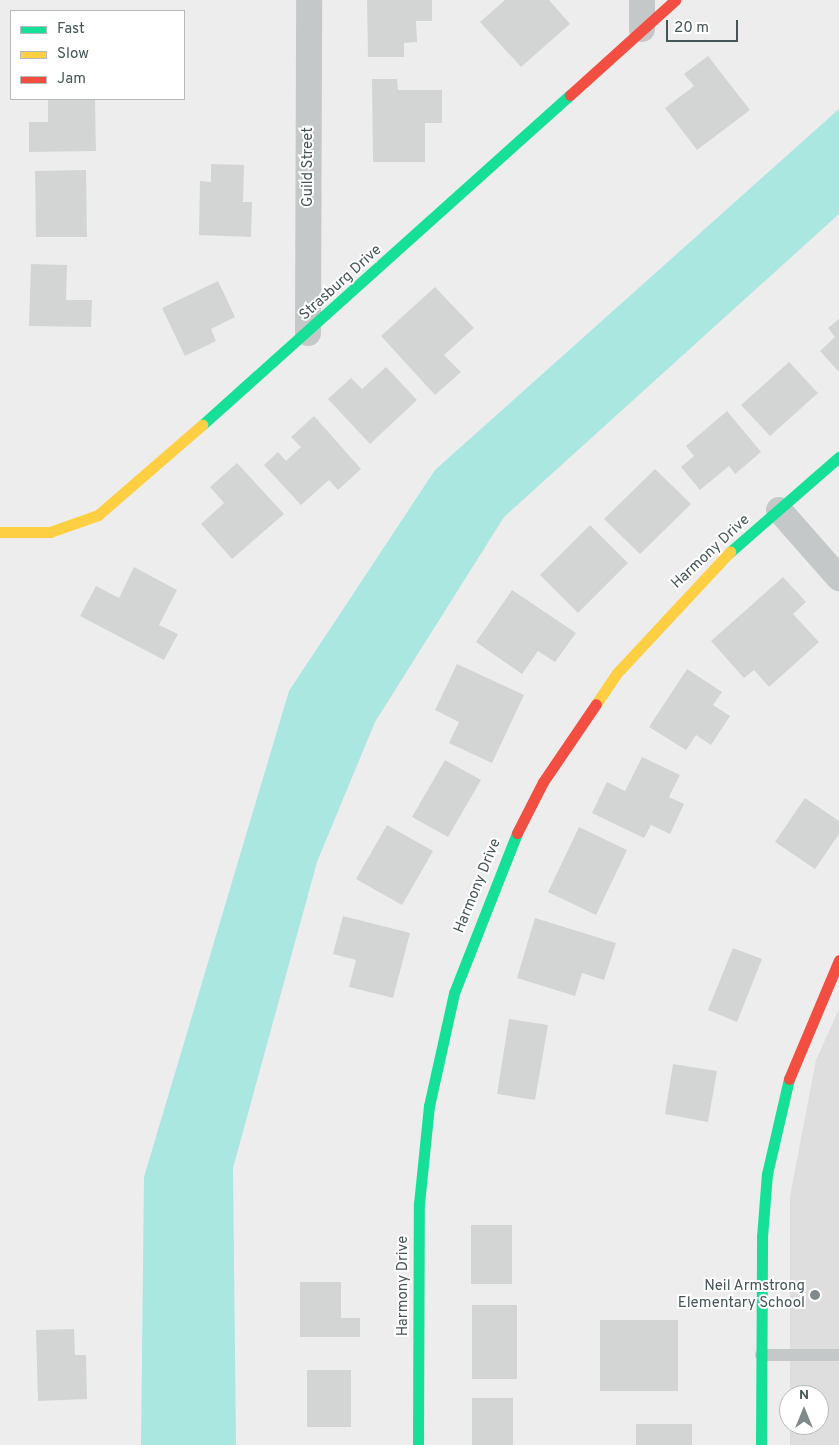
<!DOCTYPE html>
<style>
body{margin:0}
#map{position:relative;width:839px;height:1445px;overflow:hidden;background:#ededed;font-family:Overpass,sans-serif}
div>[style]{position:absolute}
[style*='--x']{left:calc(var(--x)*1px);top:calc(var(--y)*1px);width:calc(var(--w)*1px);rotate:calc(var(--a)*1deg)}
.education>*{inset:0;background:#dfdedf}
.water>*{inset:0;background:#a9e7e0}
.building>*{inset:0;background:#d3d5d5}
.lane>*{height:12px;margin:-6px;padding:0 6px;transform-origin:6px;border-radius:6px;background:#c4c8c8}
.street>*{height:26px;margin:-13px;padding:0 13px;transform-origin:13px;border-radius:13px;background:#c4c8c8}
.fast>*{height:11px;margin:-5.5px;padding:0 5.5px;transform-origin:5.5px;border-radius:5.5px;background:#16e098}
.slow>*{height:11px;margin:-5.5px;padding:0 5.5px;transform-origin:5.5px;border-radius:5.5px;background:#ffcf43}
.jam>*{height:11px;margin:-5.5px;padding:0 5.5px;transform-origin:5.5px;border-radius:5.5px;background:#f24e42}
.dots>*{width:14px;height:14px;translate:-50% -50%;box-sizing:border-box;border:2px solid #fff;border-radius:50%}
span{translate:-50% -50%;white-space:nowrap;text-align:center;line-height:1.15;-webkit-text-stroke:4px #fff;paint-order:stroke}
.street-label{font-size:15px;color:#465557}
.poi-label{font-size:15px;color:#465557}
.right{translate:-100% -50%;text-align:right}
.legend{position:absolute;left:10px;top:10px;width:175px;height:90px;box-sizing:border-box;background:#fff;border:1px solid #b5bbbc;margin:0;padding:6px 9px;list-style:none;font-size:15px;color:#465557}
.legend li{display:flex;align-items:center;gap:10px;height:25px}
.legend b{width:25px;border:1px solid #b5bbbc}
.north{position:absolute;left:779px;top:1385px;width:50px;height:50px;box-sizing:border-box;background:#fff;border:1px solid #b5bbbc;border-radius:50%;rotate:0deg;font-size:14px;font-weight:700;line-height:20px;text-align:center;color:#465557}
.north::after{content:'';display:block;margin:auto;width:18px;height:22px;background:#808a8c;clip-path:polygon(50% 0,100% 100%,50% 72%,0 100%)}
.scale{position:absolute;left:666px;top:20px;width:72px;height:22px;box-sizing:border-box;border:2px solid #465557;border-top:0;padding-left:6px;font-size:15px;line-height:18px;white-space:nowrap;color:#465557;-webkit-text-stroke:4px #fff;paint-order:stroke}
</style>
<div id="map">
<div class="education">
<div style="clip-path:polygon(839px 1009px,839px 1445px,790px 1445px,790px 1425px,819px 1425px,819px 1395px,790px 1395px,790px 1196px,816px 1060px)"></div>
</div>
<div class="water">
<div style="clip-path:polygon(839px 109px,839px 214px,504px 517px,375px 722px,317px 862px,233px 1168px,236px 1445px,141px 1445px,144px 1177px,289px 691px,435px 470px)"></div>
</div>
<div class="building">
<div style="clip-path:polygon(367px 0,432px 0,432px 21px,416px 21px,417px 42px,404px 43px,404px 57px,368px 57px)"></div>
<div style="clip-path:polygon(505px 0,549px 0,570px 24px,521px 67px,480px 22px)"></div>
<div style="clip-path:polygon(708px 56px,750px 110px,697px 150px,665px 108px,694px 86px,684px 74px)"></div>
<div style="clip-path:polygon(372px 79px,397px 79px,398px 90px,442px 90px,442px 123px,425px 123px,425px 162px,373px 162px)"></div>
<div style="clip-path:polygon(48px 99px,95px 99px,96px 151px,29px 152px,29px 122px,48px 122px)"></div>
<div style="clip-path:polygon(211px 164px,244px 165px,243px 202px,252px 202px,251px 237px,199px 235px,200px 181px,211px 182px)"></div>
<div style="clip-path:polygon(86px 170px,87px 237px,36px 237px,35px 171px)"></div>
<div style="clip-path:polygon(31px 264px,67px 265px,66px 300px,92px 300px,91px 327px,29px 326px)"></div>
<div style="clip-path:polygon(218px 281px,235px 317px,211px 329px,216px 341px,185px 356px,162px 308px)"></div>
<div style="clip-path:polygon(435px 287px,474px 328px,444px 355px,461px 372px,435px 395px,381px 336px)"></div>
<div style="clip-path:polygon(839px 319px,839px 372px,820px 351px,835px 337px,828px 328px)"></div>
<div style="clip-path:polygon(789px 362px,818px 393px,770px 436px,741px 405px)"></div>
<div style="clip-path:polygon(386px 367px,417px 400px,370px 444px,328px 399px,351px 378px,362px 389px)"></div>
<div style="clip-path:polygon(727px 411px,761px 452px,735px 474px,729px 466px,700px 490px,681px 467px,694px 456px,686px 446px)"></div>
<div style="clip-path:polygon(314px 416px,361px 469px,338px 490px,329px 480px,301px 505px,264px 465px,278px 452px,286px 461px,301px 447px,291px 437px)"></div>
<div style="clip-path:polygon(237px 463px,284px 514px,232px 559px,201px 524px,224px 503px,210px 487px)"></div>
<div style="clip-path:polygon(655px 469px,691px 504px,640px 554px,604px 519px)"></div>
<div style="clip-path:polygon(590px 525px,628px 563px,578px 613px,540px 575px)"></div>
<div style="clip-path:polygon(134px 567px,177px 590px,159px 625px,178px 634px,164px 660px,80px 616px,96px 586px,119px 598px)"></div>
<div style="clip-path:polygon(783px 577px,806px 602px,793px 614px,819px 642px,769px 687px,754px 670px,744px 678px,711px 641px)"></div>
<div style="clip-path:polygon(512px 590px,576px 633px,555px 662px,538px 651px,522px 674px,476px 642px)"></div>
<div style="clip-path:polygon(457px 664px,524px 695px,492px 763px,449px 743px,459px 722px,435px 710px)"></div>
<div style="clip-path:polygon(687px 669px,722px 692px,713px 705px,730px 716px,711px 745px,696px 735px,686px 750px,649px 727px)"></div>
<div style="clip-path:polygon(642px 757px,680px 775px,669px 797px,684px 804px,670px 834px,651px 825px,644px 838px,592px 813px,607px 782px,625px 791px)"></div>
<div style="clip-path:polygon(445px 760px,481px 780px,448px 837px,412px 817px)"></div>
<div style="clip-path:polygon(805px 798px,839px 821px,839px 834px,815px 869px,775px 842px)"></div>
<div style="clip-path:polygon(387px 825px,433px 851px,402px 905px,356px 879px)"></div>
<div style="clip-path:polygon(579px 827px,627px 850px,596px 915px,548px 892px)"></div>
<div style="clip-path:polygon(343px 916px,410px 933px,393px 998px,349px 987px,356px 960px,333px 954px)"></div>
<div style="clip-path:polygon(535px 918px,616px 943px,604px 980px,582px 973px,575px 996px,517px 978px)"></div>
<div style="clip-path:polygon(733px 948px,762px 959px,737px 1022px,708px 1010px)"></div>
<div style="clip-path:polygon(509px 1019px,548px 1025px,535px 1100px,497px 1094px)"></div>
<div style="clip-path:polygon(673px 1064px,717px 1071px,708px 1122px,665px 1114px)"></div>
<div style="clip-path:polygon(471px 1225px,512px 1225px,512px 1284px,471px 1284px)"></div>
<div style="clip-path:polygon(300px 1282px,341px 1282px,341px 1318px,360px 1318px,360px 1337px,300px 1337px)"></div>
<div style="clip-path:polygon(472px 1305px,517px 1305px,517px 1379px,472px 1379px)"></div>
<div style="clip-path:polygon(600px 1320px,678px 1320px,678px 1391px,600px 1391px)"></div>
<div style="clip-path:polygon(74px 1329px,75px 1355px,86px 1355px,87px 1399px,38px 1401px,36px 1330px)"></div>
<div style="clip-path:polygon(307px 1370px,351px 1370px,351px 1427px,307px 1427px)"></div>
<div style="clip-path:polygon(472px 1398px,513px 1398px,513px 1445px,472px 1445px)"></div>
<div style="clip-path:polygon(636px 1424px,692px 1424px,692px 1445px,636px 1445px)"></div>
</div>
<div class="lane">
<div style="--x:761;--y:1355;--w:78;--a:0"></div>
</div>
<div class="street">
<div style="--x:642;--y:29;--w:29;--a:-90"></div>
<div style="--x:308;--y:333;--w:333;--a:-89.8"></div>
<div style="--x:779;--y:510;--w:91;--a:48.6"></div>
</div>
<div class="fast">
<div style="--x:202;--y:425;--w:494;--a:-41.9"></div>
<div style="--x:730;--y:552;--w:145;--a:-41.1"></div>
<div style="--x:418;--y:1445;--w:241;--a:-89.8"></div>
<div style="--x:419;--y:1204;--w:99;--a:-84.2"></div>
<div style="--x:429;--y:1106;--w:116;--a:-77.5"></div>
<div style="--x:454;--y:993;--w:172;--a:-68.5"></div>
<div style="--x:761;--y:1445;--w:208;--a:-89.7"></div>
<div style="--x:762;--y:1237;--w:63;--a:-85.5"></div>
<div style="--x:767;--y:1174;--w:98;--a:-77"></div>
</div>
<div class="slow">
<div style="--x:0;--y:532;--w:50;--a:0"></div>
<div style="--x:50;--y:532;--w:51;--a:-19.5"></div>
<div style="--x:98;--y:515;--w:138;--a:-40.9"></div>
<div style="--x:596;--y:704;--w:37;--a:-56"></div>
<div style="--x:617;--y:673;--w:166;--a:-47"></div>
</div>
<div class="jam">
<div style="--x:570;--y:95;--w:142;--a:-42.1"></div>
<div style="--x:517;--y:833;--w:57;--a:-63"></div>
<div style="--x:543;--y:782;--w:94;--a:-55.8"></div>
<div style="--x:789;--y:1079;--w:129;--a:-67.2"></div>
</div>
<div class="dots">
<div style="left:815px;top:1295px;background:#808a8c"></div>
</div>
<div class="street-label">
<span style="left:309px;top:167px;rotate:-90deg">Guild Street</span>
<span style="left:341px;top:283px;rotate:-42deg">Strasburg Drive</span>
<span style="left:711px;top:552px;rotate:-43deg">Harmony Drive</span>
<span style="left:478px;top:886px;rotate:-68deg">Harmony Drive</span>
<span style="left:404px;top:1286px;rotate:-90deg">Harmony Drive</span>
</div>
<div class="poi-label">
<span class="right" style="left:805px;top:1295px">Neil Armstrong<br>Elementary School</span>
</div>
<ul class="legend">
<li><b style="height:6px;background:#16e098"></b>Fast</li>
<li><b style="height:6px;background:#ffcf43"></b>Slow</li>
<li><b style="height:6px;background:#f24e42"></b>Jam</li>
</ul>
<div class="north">N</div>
<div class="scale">20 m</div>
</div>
